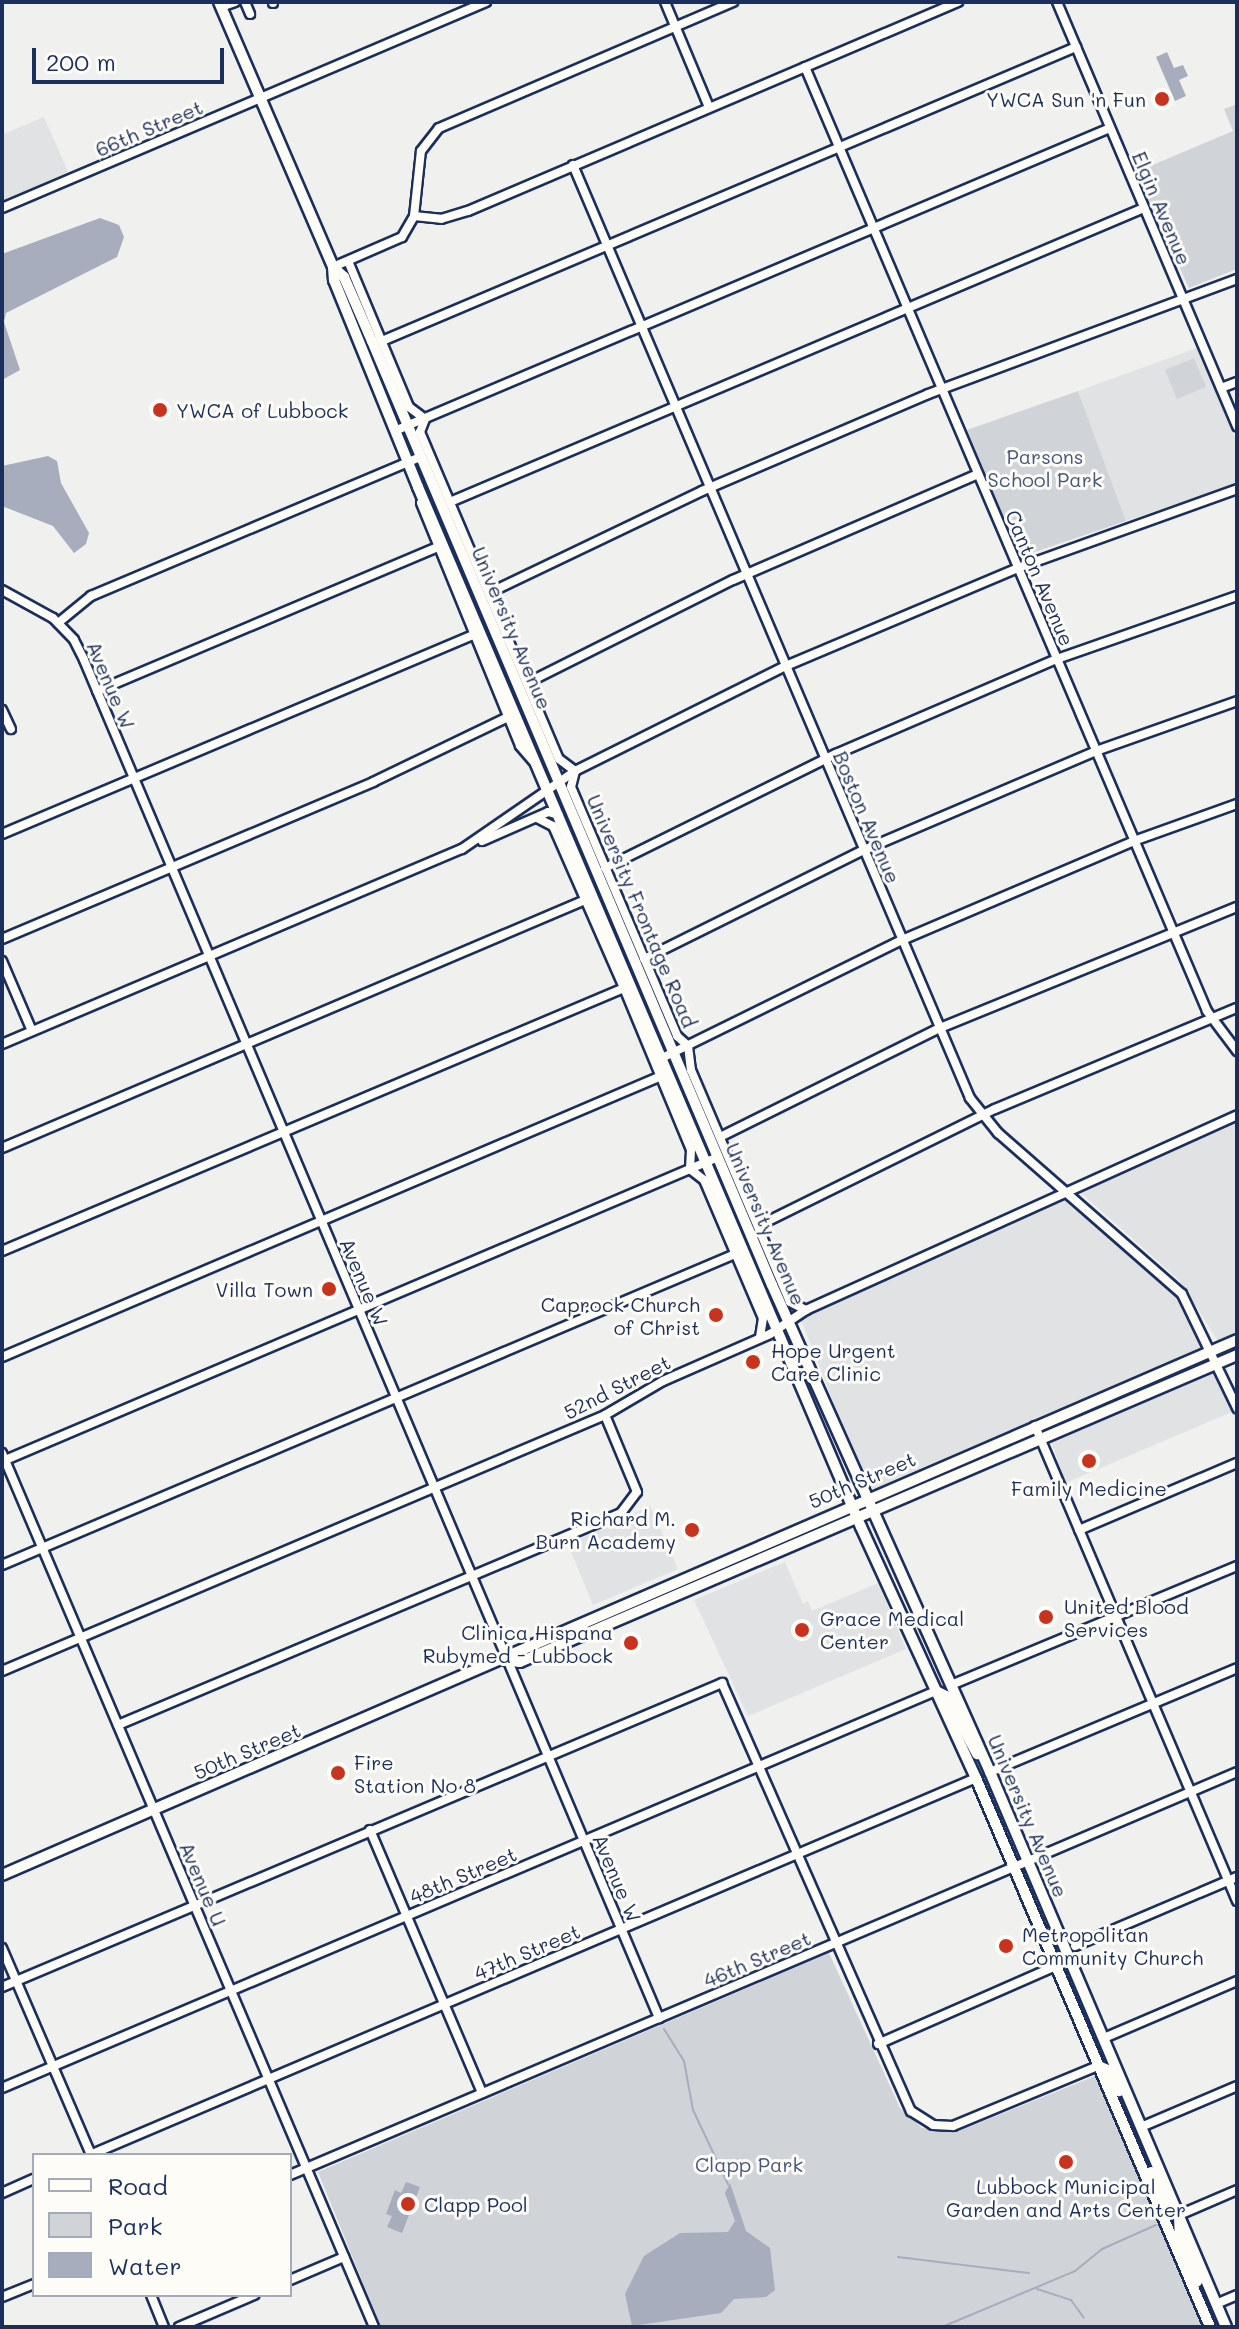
<!DOCTYPE html>
<style>
body{margin:0}
#map{position:relative;width:1239px;height:2329px;overflow:hidden;background:#f0f0ee;font-family:Mali,sans-serif}
div>[style]{position:absolute}
[style*='--x']{left:calc(var(--x)*1px);top:calc(var(--y)*1px);width:calc(var(--w)*1px);rotate:calc(var(--a)*1deg)}
.built>*{inset:0;background:#e0e2e3}
.green>*{inset:0;background:#d0d3d8}
.water>*{inset:0;background:#a7adbd}
.stream>*{height:2px;margin:-1px;padding:0 1px;transform-origin:1px;border-radius:1px;background:#a7adbd}
.roads{filter:drop-shadow(2px 0 #1b2f5e) drop-shadow(-2px 0 #1b2f5e) drop-shadow(0 2px #1b2f5e) drop-shadow(0 -2px #1b2f5e)}
.minor>*{height:8px;margin:-4px;padding:0 4px;transform-origin:4px;border-radius:4px;background:#fdfcf7}
.major>*{height:10px;margin:-5px;padding:0 5px;transform-origin:5px;border-radius:5px;background:#fdfcf7}
.dots>*{width:22px;height:22px;translate:-50% -50%;box-sizing:border-box;border:4px solid #fdfcf7;border-radius:50%}
span{translate:-50% -50%;white-space:nowrap;text-align:center;line-height:1.15;-webkit-text-stroke:6px #fdfcf7;paint-order:stroke}
.poi-label{font-size:20px;color:#1b2f5e}
.right{translate:-100% -50%;text-align:right}
.left{translate:0 -50%;text-align:left}
.street-label{font-size:20px;color:#1b2f5e}
.park-label{font-size:20px;color:#48587c}
.frame{position:absolute;inset:0;border:4px solid #1b2f5e;pointer-events:none}
.legend{position:absolute;left:32px;top:2153px;width:260px;height:144px;box-sizing:border-box;background:#fdfcf7;border:2px solid #a3aaba;margin:0;padding:10px 14px;list-style:none;font-size:24px;color:#1b2f5e}
.legend li{display:flex;align-items:center;gap:16px;height:40px}
.legend b{width:40px;border:2px solid #a3aaba}
.scale{position:absolute;left:32px;top:48px;width:192px;height:36px;box-sizing:border-box;border:4px solid #1b2f5e;border-top:0;padding-left:10px;font-size:24px;line-height:28px;white-space:nowrap;color:#1b2f5e;-webkit-text-stroke:6px #fdfcf7;paint-order:stroke}
</style>
<div id="map">
<div class="built">
<div style="clip-path:polygon(44px 117px,68px 172px,2px 201px,2px 135px)"></div>
<div style="clip-path:polygon(1197px 348px,1237px 442px,1237px 483px,1126px 521px,1078px 391px)"></div>
<div style="clip-path:polygon(1237px 1119px,1237px 1334px,1218px 1341px,1180px 1281px,1079px 1191px)"></div>
<div style="clip-path:polygon(1061px 1198px,1175px 1294px,1201px 1348px,875px 1488px,867px 1487px,801px 1320px)"></div>
<div style="clip-path:polygon(1213px 1373px,1234px 1411px,1065px 1483px,1051px 1441px)"></div>
<div style="clip-path:polygon(650px 1506px,678px 1569px,593px 1605px,568px 1544px)"></div>
<div style="clip-path:polygon(785px 1562px,803px 1604px,808px 1601px,812px 1611px,878px 1583px,906px 1649px,748px 1716px,694px 1600px)"></div>
</div>
<div class="green">
<div style="clip-path:polygon(1237px 104px,1237px 269px,1189px 288px,1136px 172px,1233px 131px,1224px 109px)"></div>
<div style="clip-path:polygon(1194px 358px,1206px 387px,1177px 399px,1165px 370px)"></div>
<div style="clip-path:polygon(1078px 391px,1126px 521px,1020px 557px,967px 430px)"></div>
<div style="clip-path:polygon(829px 1953px,900px 2108px,922px 2128px,959px 2131px,1095px 2076px,1202px 2327px,381px 2327px,318px 2172px)"></div>
</div>
<div class="water">
<div style="clip-path:polygon(1167px 52px,1174px 68px,1183px 65px,1188px 76px,1179px 80px,1186px 96px,1175px 101px,1156px 57px)"></div>
<div style="clip-path:polygon(100px 218px,119px 225px,124px 237px,117px 257px,6px 313px,4px 322px,20px 370px,2px 380px,2px 254px)"></div>
<div style="clip-path:polygon(48px 456px,57px 461px,61px 483px,89px 533px,86px 544px,74px 553px,53px 526px,2px 506px,2px 466px)"></div>
<div style="clip-path:polygon(406px 2182px,420px 2187px,402px 2233px,387px 2227px,392px 2216px,386px 2214px,395px 2190px,401px 2193px)"></div>
<div style="clip-path:polygon(730px 2183px,746px 2231px,770px 2248px,775px 2290px,766px 2297px,734px 2299px,721px 2313px,632px 2326px,625px 2294px,644px 2256px,680px 2233px,728px 2232px,735px 2221px,725px 2193px)"></div>
</div>
<div class="stream">
<div style="--x:664;--y:2029;--w:38;--a:58"></div>
<div style="--x:684;--y:2061;--w:50;--a:79.6"></div>
<div style="--x:693;--y:2110;--w:82;--a:64.7"></div>
<div style="--x:898;--y:2257;--w:132;--a:7"></div>
<div style="--x:1037;--y:2289;--w:36;--a:18"></div>
<div style="--x:1071;--y:2300;--w:22;--a:54"></div>
<div style="--x:942;--y:2327;--w:144;--a:-22.8"></div>
<div style="--x:1075;--y:2271;--w:35;--a:-39"></div>
<div style="--x:1102;--y:2249;--w:59;--a:-24"></div>
</div>
<div class="roads">
<div class="minor">
<div style="--x:245;--y:2;--w:13;--a:67"></div>
<div style="--x:273;--y:2;--w:1;--a:90"></div>
<div style="--x:665;--y:2;--w:114;--a:67.3"></div>
<div style="--x:1057;--y:2;--w:461;--a:67"></div>
<div style="--x:221;--y:7;--w:15;--a:-20"></div>
<div style="--x:805;--y:67;--w:1026;--a:66.93"></div>
<div style="--x:1207;--y:1011;--w:50;--a:53.1"></div>
<div style="--x:573;--y:165;--w:1014;--a:66.95"></div>
<div style="--x:970;--y:1098;--w:45;--a:51.3"></div>
<div style="--x:998;--y:1133;--w:244;--a:41.2"></div>
<div style="--x:1182;--y:1294;--w:127;--a:64.2"></div>
<div style="--x:2;--y:208;--w:526;--a:-23.06"></div>
<div style="--x:414;--y:216;--w:65;--a:-83.9"></div>
<div style="--x:421;--y:151;--w:29;--a:-52"></div>
<div style="--x:439;--y:128;--w:320;--a:-23.2"></div>
<div style="--x:348;--y:261;--w:158;--a:67.3"></div>
<div style="--x:409;--y:407;--w:20;--a:37"></div>
<div style="--x:425;--y:419;--w:14;--a:111"></div>
<div style="--x:420;--y:432;--w:355;--a:67"></div>
<div style="--x:559;--y:759;--w:20;--a:37"></div>
<div style="--x:575;--y:771;--w:16;--a:104"></div>
<div style="--x:571;--y:787;--w:271;--a:66.9"></div>
<div style="--x:677;--y:1036;--w:15;--a:42"></div>
<div style="--x:688;--y:1046;--w:24;--a:83"></div>
<div style="--x:691;--y:1070;--w:252;--a:66.9"></div>
<div style="--x:790;--y:1302;--w:18;--a:27"></div>
<div style="--x:333;--y:267;--w:75;--a:-23.5"></div>
<div style="--x:402;--y:237;--w:24;--a:-60"></div>
<div style="--x:414;--y:216;--w:27;--a:6"></div>
<div style="--x:441;--y:219;--w:28;--a:-17"></div>
<div style="--x:468;--y:211;--w:533;--a:-23.1"></div>
<div style="--x:382;--y:341;--w:754;--a:-22.96"></div>
<div style="--x:1221;--y:388;--w:17;--a:-21"></div>
<div style="--x:397;--y:430;--w:774;--a:-22.96"></div>
<div style="--x:450;--y:502;--w:754;--a:-22.96"></div>
<div style="--x:421;--y:503;--w:262;--a:67.8"></div>
<div style="--x:520;--y:746;--w:20;--a:49"></div>
<div style="--x:2;--y:590;--w:58;--a:28.8"></div>
<div style="--x:53;--y:618;--w:30;--a:46"></div>
<div style="--x:74;--y:640;--w:22;--a:63"></div>
<div style="--x:84;--y:660;--w:1475;--a:67.05"></div>
<div style="--x:489;--y:593;--w:236;--a:-25.6"></div>
<div style="--x:702;--y:491;--w:246;--a:-23.2"></div>
<div style="--x:928;--y:394;--w:330;--a:-20.4"></div>
<div style="--x:58;--y:623;--w:43;--a:-39.3"></div>
<div style="--x:91;--y:596;--w:357;--a:-22.9"></div>
<div style="--x:527;--y:683;--w:230;--a:-26.6"></div>
<div style="--x:733;--y:580;--w:267;--a:-23.4"></div>
<div style="--x:97;--y:691;--w:368;--a:-22.9"></div>
<div style="--x:2;--y:710;--w:21;--a:65"></div>
<div style="--x:537;--y:818;--w:18;--a:27"></div>
<div style="--x:553;--y:826;--w:177;--a:66.3"></div>
<div style="--x:624;--y:988;--w:175;--a:67.5"></div>
<div style="--x:691;--y:1150;--w:19;--a:93"></div>
<div style="--x:690;--y:1169;--w:18;--a:38"></div>
<div style="--x:704;--y:1180;--w:150;--a:66.9"></div>
<div style="--x:763;--y:1318;--w:20;--a:99"></div>
<div style="--x:2;--y:834;--w:511;--a:-22.9"></div>
<div style="--x:482;--y:841;--w:72;--a:-23.7"></div>
<div style="--x:548;--y:812;--w:11;--a:15"></div>
<div style="--x:605;--y:868;--w:258;--a:-26.3"></div>
<div style="--x:836;--y:754;--w:241;--a:-23.3"></div>
<div style="--x:1057;--y:659;--w:191;--a:-19.3"></div>
<div style="--x:2;--y:939;--w:403;--a:-22.9"></div>
<div style="--x:373;--y:782;--w:150;--a:-25.7"></div>
<div style="--x:644;--y:959;--w:246;--a:-26.4"></div>
<div style="--x:864;--y:850;--w:252;--a:-23.1"></div>
<div style="--x:1096;--y:751;--w:150;--a:-19.5"></div>
<div style="--x:2;--y:961;--w:76;--a:66.8"></div>
<div style="--x:2;--y:1044;--w:500;--a:-23"></div>
<div style="--x:462;--y:849;--w:137;--a:-34.6"></div>
<div style="--x:575;--y:771;--w:236;--a:-26.5"></div>
<div style="--x:786;--y:666;--w:252;--a:-22.9"></div>
<div style="--x:1018;--y:568;--w:233;--a:-19.8"></div>
<div style="--x:662;--y:1058;--w:267;--a:-26.2"></div>
<div style="--x:902;--y:940;--w:252;--a:-23.1"></div>
<div style="--x:1134;--y:841;--w:109;--a:-19.8"></div>
<div style="--x:720;--y:1137;--w:246;--a:-26.4"></div>
<div style="--x:940;--y:1028;--w:321;--a:-22.2"></div>
<div style="--x:2;--y:1148;--w:634;--a:-23.04"></div>
<div style="--x:758;--y:1226;--w:264;--a:-26.3"></div>
<div style="--x:995;--y:1109;--w:262;--a:-22.7"></div>
<div style="--x:2;--y:1251;--w:675;--a:-22.92"></div>
<div style="--x:2;--y:1357;--w:716;--a:-23.09"></div>
<div style="--x:1035;--y:1426;--w:516;--a:66.96"></div>
<div style="--x:2;--y:1453;--w:950;--a:66.94"></div>
<div style="--x:3;--y:1461;--w:777;--a:-23.03"></div>
<div style="--x:1079;--y:1530;--w:172;--a:-23"></div>
<div style="--x:2;--y:1565;--w:796;--a:-22.99"></div>
<div style="--x:2;--y:1671;--w:655;--a:-23"></div>
<div style="--x:605;--y:1415;--w:67;--a:-30.4"></div>
<div style="--x:663;--y:1381;--w:117;--a:-23.7"></div>
<div style="--x:770;--y:1334;--w:43;--a:-33.7"></div>
<div style="--x:806;--y:1310;--w:473;--a:-24.3"></div>
<div style="--x:951;--y:1685;--w:310;--a:-22.6"></div>
<div style="--x:118;--y:1725;--w:546;--a:-22.85"></div>
<div style="--x:621;--y:1513;--w:26;--a:-53"></div>
<div style="--x:637;--y:1492;--w:83;--a:-112.6"></div>
<div style="--x:990;--y:1772;--w:268;--a:-22.8"></div>
<div style="--x:370;--y:1830;--w:286;--a:66.9"></div>
<div style="--x:1075;--y:1946;--w:176;--a:-23.1"></div>
<div style="--x:2;--y:1948;--w:225;--a:66.7"></div>
<div style="--x:2;--y:1987;--w:782;--a:-22.89"></div>
<div style="--x:722;--y:1683;--w:468;--a:66.2"></div>
<div style="--x:911;--y:2111;--w:26;--a:32"></div>
<div style="--x:933;--y:2125;--w:20;--a:3"></div>
<div style="--x:953;--y:2126;--w:157;--a:-22.5"></div>
<div style="--x:1104;--y:2038;--w:145;--a:-23.2"></div>
<div style="--x:878;--y:2044;--w:194;--a:-23.7"></div>
<div style="--x:2;--y:2088;--w:1015;--a:-23.03"></div>
<div style="--x:1141;--y:2127;--w:104;--a:-23.1"></div>
<div style="--x:90;--y:2155;--w:963;--a:-23.05"></div>
<div style="--x:290;--y:2175;--w:1029;--a:-23.05"></div>
<div style="--x:2;--y:2193;--w:35;--a:-24"></div>
<div style="--x:1179;--y:2215;--w:63;--a:-23.3"></div>
<div style="--x:290;--y:2280;--w:59;--a:-23.1"></div>
<div style="--x:151;--y:2295;--w:35;--a:68"></div>
<div style="--x:2;--y:2297;--w:35;--a:-22"></div>
<div style="--x:1216;--y:2304;--w:23;--a:-23"></div>
<div style="--x:179;--y:2327;--w:82;--a:-23.1"></div>
</div>
<div class="major">
<div style="--x:219;--y:2;--w:288;--a:66.7"></div>
<div style="--x:333;--y:267;--w:13;--a:86"></div>
<div style="--x:334;--y:280;--w:223;--a:67.9"></div>
<div style="--x:418;--y:487;--w:1130;--a:66.93"></div>
<div style="--x:861;--y:1527;--w:276;--a:65.4"></div>
<div style="--x:976;--y:1778;--w:597;--a:66.91"></div>
<div style="--x:333;--y:267;--w:15;--a:42"></div>
<div style="--x:344;--y:277;--w:70;--a:66.4"></div>
<div style="--x:372;--y:341;--w:1025;--a:67.04"></div>
<div style="--x:772;--y:1285;--w:534;--a:65.88"></div>
<div style="--x:990;--y:1772;--w:603;--a:66.96"></div>
<div style="--x:506;--y:1660;--w:14;--a:8"></div>
<div style="--x:520;--y:1662;--w:780;--a:-23.18"></div>
<div style="--x:936;--y:1691;--w:11;--a:27"></div>
<div style="--x:946;--y:1696;--w:66;--a:61.9"></div>
<div style="--x:2;--y:1875;--w:1346;--a:-23.42"></div>
<div style="--x:1098;--y:2066;--w:11;--a:22"></div>
<div style="--x:1108;--y:2070;--w:24;--a:62"></div>
<div style="--x:1151;--y:2172;--w:33;--a:67"></div>
<div style="--x:1164;--y:2202;--w:20;--a:41"></div>
<div style="--x:1179;--y:2215;--w:23;--a:88"></div>
<div style="--x:1180;--y:2238;--w:47;--a:68.9"></div>
</div>
</div>
<div class="dots">
<div style="left:1162px;top:99px;background:#c8321e"></div>
<div style="left:160px;top:410px;background:#c8321e"></div>
<div style="left:329px;top:1289px;background:#c8321e"></div>
<div style="left:716px;top:1315px;background:#c8321e"></div>
<div style="left:753px;top:1362px;background:#c8321e"></div>
<div style="left:1089px;top:1461px;background:#c8321e"></div>
<div style="left:692px;top:1530px;background:#c8321e"></div>
<div style="left:1046px;top:1617px;background:#c8321e"></div>
<div style="left:802px;top:1630px;background:#c8321e"></div>
<div style="left:631px;top:1643px;background:#c8321e"></div>
<div style="left:338px;top:1773px;background:#c8321e"></div>
<div style="left:1006px;top:1946px;background:#c8321e"></div>
<div style="left:1066px;top:2162px;background:#c8321e"></div>
<div style="left:408px;top:2204px;background:#c8321e"></div>
</div>
<div class="poi-label">
<span class="right" style="left:1146px;top:99px">YWCA Sun 'n Fun</span>
<span class="left" style="left:176px;top:410px">YWCA of Lubbock</span>
<span class="right" style="left:313px;top:1289px">Villa Town</span>
<span class="right" style="left:700px;top:1316px">Caprock Church<br>of Christ</span>
<span class="left" style="left:771px;top:1362px">Hope Urgent<br>Care Clinic</span>
<span style="left:1089px;top:1488px">Family Medicine</span>
<span class="right" style="left:676px;top:1530px">Richard M.<br>Burn Academy</span>
<span class="left" style="left:1064px;top:1618px">United Blood<br>Services</span>
<span class="left" style="left:820px;top:1630px">Grace Medical<br>Center</span>
<span class="right" style="left:613px;top:1644px">Clinica Hispana<br>Rubymed - Lubbock</span>
<span class="left" style="left:354px;top:1774px">Fire<br>Station No 8</span>
<span class="left" style="left:1022px;top:1946px">Metropolitan<br>Community Church</span>
<span style="left:1066px;top:2198px">Lubbock Municipal<br>Garden and Arts Center</span>
<span class="left" style="left:424px;top:2204px">Clapp Pool</span>
</div>
<div class="street-label">
<span style="left:149px;top:128px;rotate:-23deg">66th Street</span>
<span style="left:1162px;top:208px;rotate:67deg">Elgin Avenue</span>
<span style="left:1040px;top:578px;rotate:67deg">Canton Avenue</span>
<span style="left:512px;top:628px;rotate:67deg">University Avenue</span>
<span style="left:111px;top:685px;rotate:67deg">Avenue W</span>
<span style="left:867px;top:817px;rotate:67deg">Boston Avenue</span>
<span style="left:642px;top:911px;rotate:67deg">University Frontage Road</span>
<span style="left:766px;top:1224px;rotate:67deg">University Avenue</span>
<span style="left:364px;top:1282px;rotate:67deg">Avenue W</span>
<span style="left:617px;top:1387px;rotate:-27deg">52nd Street</span>
<span style="left:862px;top:1480px;rotate:-23deg">50th Street</span>
<span style="left:247px;top:1751px;rotate:-23deg">50th Street</span>
<span style="left:1028px;top:1816px;rotate:67deg">University Avenue</span>
<span style="left:463px;top:1875px;rotate:-23deg">48th Street</span>
<span style="left:617px;top:1878px;rotate:67deg">Avenue W</span>
<span style="left:203px;top:1884px;rotate:67deg">Avenue U</span>
<span style="left:527px;top:1952px;rotate:-23deg">47th Street</span>
<span style="left:757px;top:1959px;rotate:-23deg">46th Street</span>
</div>
<div class="park-label">
<span style="left:1045px;top:468px">Parsons<br>School Park</span>
<span style="left:749px;top:2164px">Clapp Park</span>
</div>
<div class="frame"></div>
<ul class="legend">
<li><b style="height:10px;background:#fdfcf7"></b>Road</li>
<li><b style="height:22px;background:#d0d3d8"></b>Park</li>
<li><b style="height:22px;background:#a7adbd"></b>Water</li>
</ul>
<div class="scale">200 m</div>
</div>
